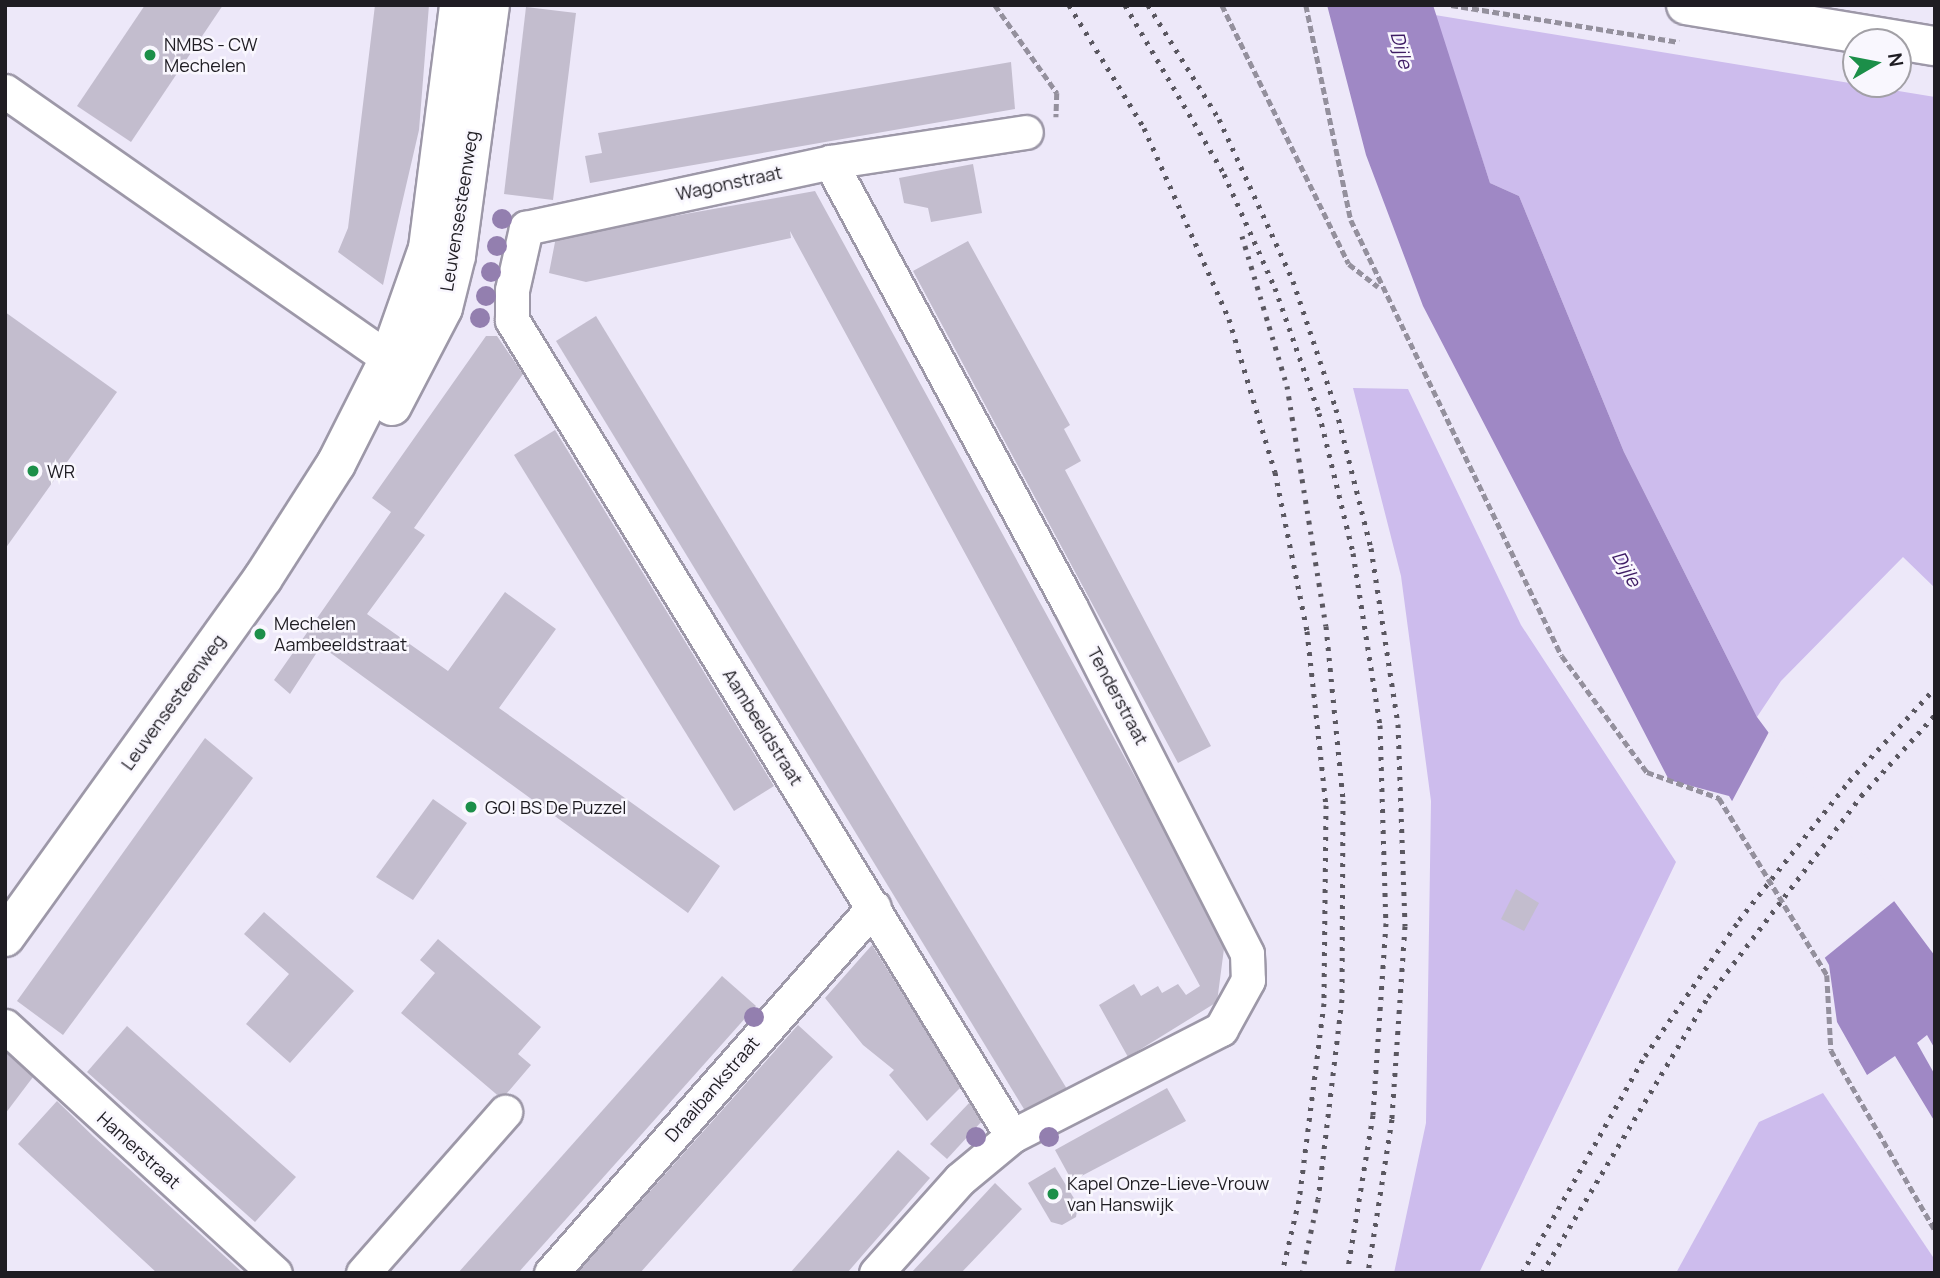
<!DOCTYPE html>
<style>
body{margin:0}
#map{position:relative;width:1940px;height:1278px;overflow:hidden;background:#ede8f9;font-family:Manrope,sans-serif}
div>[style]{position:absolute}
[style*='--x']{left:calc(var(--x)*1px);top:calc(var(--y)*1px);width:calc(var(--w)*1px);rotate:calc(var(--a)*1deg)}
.green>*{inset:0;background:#cdbced}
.water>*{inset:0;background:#9f88c5}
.pier>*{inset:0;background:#ede8f9}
.building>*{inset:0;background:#c3bdce}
.path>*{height:4.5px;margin-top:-2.25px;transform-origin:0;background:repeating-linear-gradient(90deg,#94909d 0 7px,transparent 0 10.5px)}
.roads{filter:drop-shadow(2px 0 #9d98a8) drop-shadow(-2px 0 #9d98a8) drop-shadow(0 2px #9d98a8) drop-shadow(0 -2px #9d98a8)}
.minor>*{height:33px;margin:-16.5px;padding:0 16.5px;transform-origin:16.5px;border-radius:16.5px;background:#fff}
.major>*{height:38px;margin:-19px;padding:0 19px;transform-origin:19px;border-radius:19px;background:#fff}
.highway>*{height:38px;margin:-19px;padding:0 19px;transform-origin:19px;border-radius:19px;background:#fff}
.rail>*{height:5px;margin-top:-2.5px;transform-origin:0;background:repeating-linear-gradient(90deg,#5a5760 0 3.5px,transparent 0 10.5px)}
.trees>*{width:20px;height:20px;margin:-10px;border-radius:50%;background:#937faf}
.dots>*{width:19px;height:19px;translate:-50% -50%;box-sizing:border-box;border:4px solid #f9f7fe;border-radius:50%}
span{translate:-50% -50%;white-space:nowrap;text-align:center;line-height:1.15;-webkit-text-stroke:5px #f9f7fe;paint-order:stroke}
.poi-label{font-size:18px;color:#1f1d23}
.left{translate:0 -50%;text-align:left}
.street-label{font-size:18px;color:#1f1d23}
.water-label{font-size:19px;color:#3e1c64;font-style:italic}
.frame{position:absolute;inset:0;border:7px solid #1f1d23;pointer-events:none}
.north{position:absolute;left:1842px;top:28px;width:70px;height:70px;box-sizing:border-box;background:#f9f7fe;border:2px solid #a2a0a6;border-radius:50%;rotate:80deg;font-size:19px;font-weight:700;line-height:28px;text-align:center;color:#1f1d23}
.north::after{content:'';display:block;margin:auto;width:24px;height:32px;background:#1c8f49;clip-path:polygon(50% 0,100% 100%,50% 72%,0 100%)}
</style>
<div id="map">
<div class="green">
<div style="clip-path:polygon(1435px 15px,1935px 97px,1935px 588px,1903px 557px,1781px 681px,1757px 717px,1624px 452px,1519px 196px,1490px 183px)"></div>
<div style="clip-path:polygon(1353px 388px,1408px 389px,1521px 625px,1676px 862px,1479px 1273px,1394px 1273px,1426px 1123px,1431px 801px,1401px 576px)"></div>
<div style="clip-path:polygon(1823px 1093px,1935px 1260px,1935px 1273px,1676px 1273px,1759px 1122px)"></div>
</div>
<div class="water">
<div style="clip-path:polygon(1327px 5px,1433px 5px,1490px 183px,1519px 196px,1624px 452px,1757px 717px,1935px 956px,1935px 1049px,1927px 1035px,1917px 1043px,1935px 1075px,1935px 1122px,1895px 1056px,1867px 1075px,1837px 1022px,1829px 965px,1729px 796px,1669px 780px,1423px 306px,1366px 155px)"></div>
</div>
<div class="pier">
<div style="clip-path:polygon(1770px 730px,1898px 898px,1822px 960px,1730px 805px)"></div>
</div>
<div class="building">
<div style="clip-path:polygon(145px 5px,223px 5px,131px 142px,77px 106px)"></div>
<div style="clip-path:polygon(375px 5px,429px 5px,419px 130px,383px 285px,338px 252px,348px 228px)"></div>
<div style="clip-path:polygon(526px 7px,576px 13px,553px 200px,504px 194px)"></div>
<div style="clip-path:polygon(1011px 62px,1015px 109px,590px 183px,585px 156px,602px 153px,598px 133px)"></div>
<div style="clip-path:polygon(973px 164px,982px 213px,931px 222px,928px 208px,904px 203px,899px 178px)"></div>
<div style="clip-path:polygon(815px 191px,1225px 941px,1217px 1002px,1128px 1057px,1099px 1005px,1134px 984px,1141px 996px,1158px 986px,1162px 993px,1178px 984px,1186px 995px,1200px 986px,790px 231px,791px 238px,586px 282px,549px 273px,556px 237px)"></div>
<div style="clip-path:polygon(968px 241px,1070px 425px,1064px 429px,1081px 461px,1065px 470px,1211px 746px,1178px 763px,913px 271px)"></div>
<div style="clip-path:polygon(5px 312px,117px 392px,5px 549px)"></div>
<div style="clip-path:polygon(596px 316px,1067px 1089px,1027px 1114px,556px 341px)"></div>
<div style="clip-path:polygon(486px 336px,497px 336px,523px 374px,414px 528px,425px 535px,367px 614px,448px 671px,505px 592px,556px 629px,499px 708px,720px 866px,688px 913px,321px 646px,290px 694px,274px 680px,391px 512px,372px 498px)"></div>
<div style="clip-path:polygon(555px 430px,774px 786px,734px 811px,514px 455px)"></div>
<div style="clip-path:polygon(205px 738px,253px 778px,63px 1035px,17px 1001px)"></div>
<div style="clip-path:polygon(433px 799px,467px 823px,413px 900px,376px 877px)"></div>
<div style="clip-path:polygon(1516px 889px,1539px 903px,1524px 931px,1501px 919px)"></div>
<div style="clip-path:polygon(264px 912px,354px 991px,290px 1063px,246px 1024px,289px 974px,244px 934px)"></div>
<div style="clip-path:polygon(438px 939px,541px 1027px,518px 1054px,531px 1065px,502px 1099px,401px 1013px,435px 973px,420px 960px)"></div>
<div style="clip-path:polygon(872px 945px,961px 1087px,927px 1121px,889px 1075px,894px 1070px,863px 1045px,825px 998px)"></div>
<div style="clip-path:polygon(722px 976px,756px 1006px,518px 1273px,458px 1273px)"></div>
<div style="clip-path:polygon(798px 1025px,833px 1057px,819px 1072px,640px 1273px,577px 1273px)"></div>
<div style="clip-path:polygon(127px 1026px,296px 1177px,255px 1222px,87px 1072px)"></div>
<div style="clip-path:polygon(5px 1051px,33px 1077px,5px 1114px)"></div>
<div style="clip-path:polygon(1167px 1088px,1186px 1121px,1072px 1181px,1055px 1150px)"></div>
<div style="clip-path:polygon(57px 1101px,93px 1136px,243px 1273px,157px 1273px,102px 1222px,18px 1144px)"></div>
<div style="clip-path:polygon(970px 1102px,982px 1121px,947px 1159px,930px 1144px)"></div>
<div style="clip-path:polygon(898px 1150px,930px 1178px,847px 1273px,790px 1273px)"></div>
<div style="clip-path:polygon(1055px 1167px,1078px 1205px,1076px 1217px,1062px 1225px,1051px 1222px,1028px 1183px)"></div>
<div style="clip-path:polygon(995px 1183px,1022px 1209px,983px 1250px,961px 1273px,911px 1273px)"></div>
</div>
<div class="path">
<div style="--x:995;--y:5;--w:108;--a:54.8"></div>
<div style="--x:1057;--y:93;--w:24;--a:92"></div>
<div style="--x:1222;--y:5;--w:288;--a:63.9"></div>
<div style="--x:1349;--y:264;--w:37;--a:38"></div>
<div style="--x:1306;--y:5;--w:220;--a:78.2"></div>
<div style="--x:1351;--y:220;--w:484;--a:64.2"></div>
<div style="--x:1562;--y:656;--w:144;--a:53.8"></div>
<div style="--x:1647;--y:772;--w:77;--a:19.9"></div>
<div style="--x:1719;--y:798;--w:207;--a:58.6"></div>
<div style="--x:1827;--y:975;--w:75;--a:86.9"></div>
<div style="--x:1831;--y:1050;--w:208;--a:60"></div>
<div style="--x:1451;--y:5;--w:231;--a:9.2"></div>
</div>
<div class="roads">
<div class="minor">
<div style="--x:5;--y:91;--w:468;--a:34.9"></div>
<div style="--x:830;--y:162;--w:505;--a:61.61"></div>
<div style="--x:1070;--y:606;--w:390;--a:63"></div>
<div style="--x:1247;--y:954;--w:26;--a:88"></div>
<div style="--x:1248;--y:980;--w:56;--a:118.9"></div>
<div style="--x:1221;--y:1029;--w:235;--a:152.9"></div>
<div style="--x:1012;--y:1136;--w:67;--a:140.4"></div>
<div style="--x:960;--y:1179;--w:126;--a:131.8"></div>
<div style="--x:5;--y:1026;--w:366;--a:42.5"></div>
<div style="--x:1012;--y:1136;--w:957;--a:-121.5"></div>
<div style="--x:512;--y:320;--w:30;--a:-90"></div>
<div style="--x:512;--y:290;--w:64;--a:-77.3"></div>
<div style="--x:526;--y:228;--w:311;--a:-12.2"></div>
<div style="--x:830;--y:162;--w:198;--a:-8.7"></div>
<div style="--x:363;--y:1273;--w:215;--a:-48.6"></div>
<div style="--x:551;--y:1273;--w:488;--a:-48.6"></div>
</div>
<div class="major">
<div style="--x:392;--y:406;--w:110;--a:-62.5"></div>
<div style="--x:443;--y:308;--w:54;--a:-76"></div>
<div style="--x:456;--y:256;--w:253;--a:-82.3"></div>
<div style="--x:5;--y:937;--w:442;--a:-54.3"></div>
<div style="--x:263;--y:578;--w:135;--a:-57.4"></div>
<div style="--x:336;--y:464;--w:118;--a:-63.2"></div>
<div style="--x:389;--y:359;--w:118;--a:-70.6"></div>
<div style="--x:428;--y:248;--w:245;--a:-82.7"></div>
</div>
<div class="highway">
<div style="--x:1686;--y:5;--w:252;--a:9.4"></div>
</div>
</div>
<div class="rail">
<div style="--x:1069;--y:5;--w:144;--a:58.6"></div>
<div style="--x:1144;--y:128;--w:209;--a:66"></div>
<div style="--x:1229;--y:319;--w:160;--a:73.3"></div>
<div style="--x:1275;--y:472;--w:162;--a:78.6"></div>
<div style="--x:1307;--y:631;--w:175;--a:83.8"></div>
<div style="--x:1326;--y:805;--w:198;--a:90.6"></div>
<div style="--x:1324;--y:1003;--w:199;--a:97.2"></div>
<div style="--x:1299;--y:1200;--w:75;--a:103.1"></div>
<div style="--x:1125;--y:5;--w:196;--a:59.6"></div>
<div style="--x:1224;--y:174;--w:125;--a:65.9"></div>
<div style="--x:1275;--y:288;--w:133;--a:70.6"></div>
<div style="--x:1319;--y:413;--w:144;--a:76.3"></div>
<div style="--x:1353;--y:553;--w:174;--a:81.1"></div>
<div style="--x:1380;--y:725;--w:198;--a:88.3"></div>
<div style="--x:1386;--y:923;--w:192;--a:93.9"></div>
<div style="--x:1373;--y:1115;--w:160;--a:99.3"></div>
<div style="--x:1148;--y:5;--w:134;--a:58.1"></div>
<div style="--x:1219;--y:119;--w:178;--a:65.4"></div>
<div style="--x:1293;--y:281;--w:135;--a:71.4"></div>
<div style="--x:1336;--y:409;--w:143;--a:75.9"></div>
<div style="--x:1371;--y:548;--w:178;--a:81.3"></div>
<div style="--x:1398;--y:724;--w:202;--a:88"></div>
<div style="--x:1405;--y:926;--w:193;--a:93.9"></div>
<div style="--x:1392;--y:1119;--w:156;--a:98.9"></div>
<div style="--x:1242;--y:236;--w:157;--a:73.3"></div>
<div style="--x:1287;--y:386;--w:243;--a:80.8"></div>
<div style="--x:1326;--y:626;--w:175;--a:84.4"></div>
<div style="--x:1343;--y:800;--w:199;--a:90.3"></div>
<div style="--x:1342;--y:999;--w:201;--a:96.8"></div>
<div style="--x:1318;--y:1199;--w:76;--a:102.2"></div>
<div style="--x:1522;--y:1273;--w:249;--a:-60.5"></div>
<div style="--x:1645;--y:1056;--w:165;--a:-55.3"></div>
<div style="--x:1739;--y:920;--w:177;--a:-51.6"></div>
<div style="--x:1849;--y:781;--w:127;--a:-47.2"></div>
<div style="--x:1542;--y:1273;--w:322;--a:-59"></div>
<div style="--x:1708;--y:997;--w:253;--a:-52.7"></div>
<div style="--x:1861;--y:796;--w:110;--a:-47.6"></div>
</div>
<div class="trees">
<div style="left:502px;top:219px"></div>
<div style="left:497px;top:246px"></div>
<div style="left:491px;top:272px"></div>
<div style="left:486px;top:296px"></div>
<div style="left:480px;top:318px"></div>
<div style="left:754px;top:1017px"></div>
<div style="left:976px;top:1137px"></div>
<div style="left:1049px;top:1137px"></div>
</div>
<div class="dots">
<div style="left:150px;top:55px;background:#1c8f49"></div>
<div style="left:33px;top:471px;background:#1c8f49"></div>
<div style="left:260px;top:634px;background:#1c8f49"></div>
<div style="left:471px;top:807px;background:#1c8f49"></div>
<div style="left:1053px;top:1194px;background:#1c8f49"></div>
</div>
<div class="poi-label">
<span class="left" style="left:164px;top:55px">NMBS - CW<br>Mechelen</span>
<span class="left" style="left:47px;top:471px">WR</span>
<span class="left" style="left:274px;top:634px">Mechelen<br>Aambeeldstraat</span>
<span class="left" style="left:485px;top:807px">GO! BS De Puzzel</span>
<span class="left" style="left:1067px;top:1194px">Kapel Onze-Lieve-Vrouw<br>van Hanswijk</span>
</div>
<div class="street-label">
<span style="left:729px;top:183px;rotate:-12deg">Wagonstraat</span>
<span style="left:459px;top:211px;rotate:-81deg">Leuvensesteenweg</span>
<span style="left:1118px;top:696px;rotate:62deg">Tenderstraat</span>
<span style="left:173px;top:702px;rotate:-54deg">Leuvensesteenweg</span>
<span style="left:763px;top:727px;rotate:58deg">Aambeeldstraat</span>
<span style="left:712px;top:1089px;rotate:-49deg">Draaibankstraat</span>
<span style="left:139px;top:1150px;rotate:42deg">Hamerstraat</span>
</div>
<div class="water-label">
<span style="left:1401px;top:50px;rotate:75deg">Dijle</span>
<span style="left:1626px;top:569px;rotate:60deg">Dijle</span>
</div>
<div class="frame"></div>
<div class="north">N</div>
</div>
